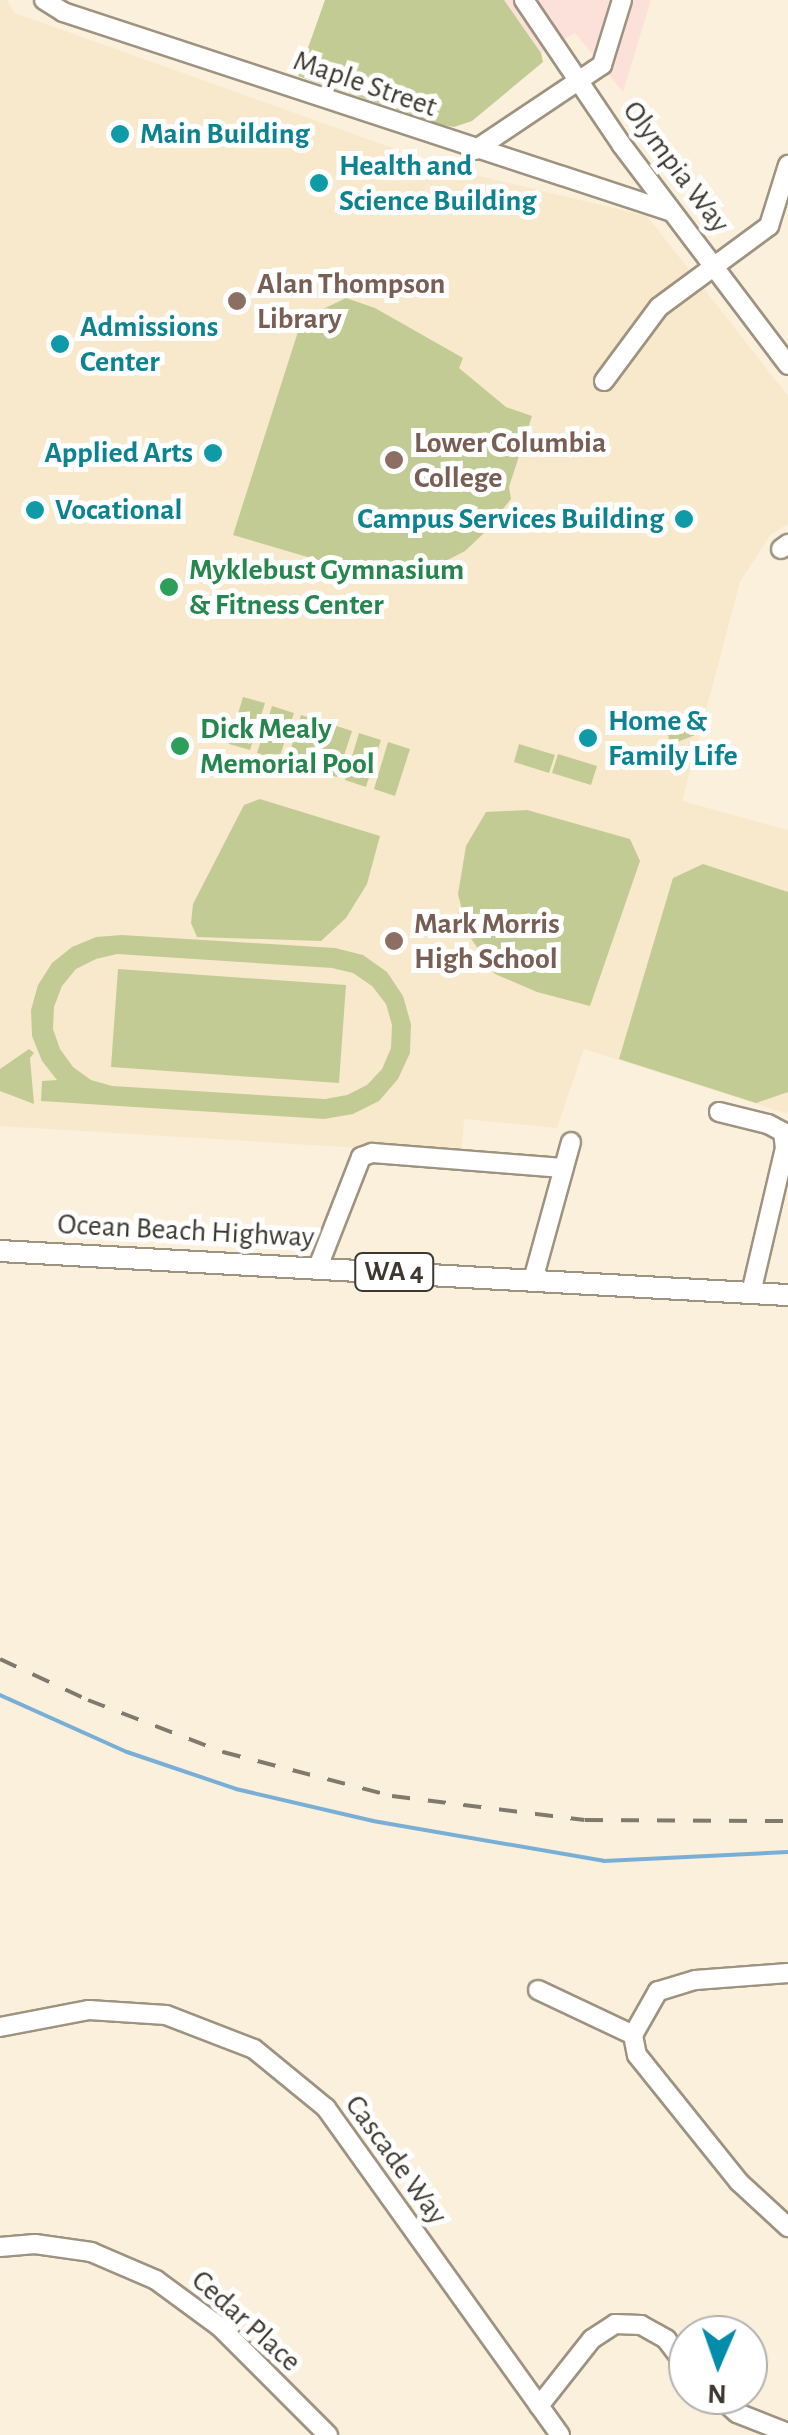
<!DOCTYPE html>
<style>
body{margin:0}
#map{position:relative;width:788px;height:2435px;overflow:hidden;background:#fbf0dc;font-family:"Alegreya Sans",sans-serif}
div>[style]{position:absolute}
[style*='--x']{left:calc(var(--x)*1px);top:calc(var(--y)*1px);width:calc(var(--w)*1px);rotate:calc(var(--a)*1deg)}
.commercial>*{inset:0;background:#fbe1da}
.built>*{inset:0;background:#f8e9cd}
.green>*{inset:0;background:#c3cb94}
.stream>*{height:4px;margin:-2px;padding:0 2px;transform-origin:2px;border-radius:2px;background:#79afd6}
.roads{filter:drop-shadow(2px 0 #9d9380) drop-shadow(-2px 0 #9d9380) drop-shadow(0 2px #9d9380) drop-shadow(0 -2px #9d9380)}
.minor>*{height:18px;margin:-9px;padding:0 9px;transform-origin:9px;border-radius:9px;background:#fff}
.major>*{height:20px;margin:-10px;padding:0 10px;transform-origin:10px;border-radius:10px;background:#fff}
.rail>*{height:4px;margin-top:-2px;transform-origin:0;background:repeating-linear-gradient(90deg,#80796d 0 18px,transparent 0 36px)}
.dots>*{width:28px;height:28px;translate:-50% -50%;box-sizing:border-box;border:5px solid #fff;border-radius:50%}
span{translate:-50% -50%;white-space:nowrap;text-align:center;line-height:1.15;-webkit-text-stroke:10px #fff;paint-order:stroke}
.shield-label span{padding:2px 8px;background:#fff;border:2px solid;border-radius:8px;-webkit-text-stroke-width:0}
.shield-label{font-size:28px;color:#3d3931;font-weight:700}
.street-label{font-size:30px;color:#3d3931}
.culture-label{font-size:30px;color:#0d838f;font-weight:700}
.left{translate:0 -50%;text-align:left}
.right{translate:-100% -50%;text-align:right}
.education-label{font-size:30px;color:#785e54;font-weight:700}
.leisure-label{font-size:30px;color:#27864d;font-weight:700}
.north{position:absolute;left:668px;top:2315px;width:100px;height:100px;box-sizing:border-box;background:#fff;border:2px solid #b1b0ad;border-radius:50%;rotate:182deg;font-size:28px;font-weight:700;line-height:40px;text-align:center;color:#3d3931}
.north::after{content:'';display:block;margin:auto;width:35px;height:45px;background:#028cab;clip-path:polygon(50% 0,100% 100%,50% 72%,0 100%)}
</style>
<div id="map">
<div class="commercial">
<div style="clip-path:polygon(504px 0,651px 0,623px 92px,575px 33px,541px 53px)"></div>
</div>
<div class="built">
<div style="clip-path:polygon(0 0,7px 0,15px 13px,451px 169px,647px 216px,788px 396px,788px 524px,771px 534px,740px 582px,682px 801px,788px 830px,788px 1114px,584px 1049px,557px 1128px,464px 1119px,461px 1154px,0 1126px)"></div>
</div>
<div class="green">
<div style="clip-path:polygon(325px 0,504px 0,541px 53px,543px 62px,472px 121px,454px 127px,443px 125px,298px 76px)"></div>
<div style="clip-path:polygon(346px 298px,375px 308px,463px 358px,459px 368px,506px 407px,532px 416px,509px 487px,511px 499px,483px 534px,465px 551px,423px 573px,389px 581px,233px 535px,302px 319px)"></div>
<div style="clip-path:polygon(243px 697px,265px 703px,250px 750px,229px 744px)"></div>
<div style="clip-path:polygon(272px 706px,294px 713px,279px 759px,257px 753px)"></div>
<div style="clip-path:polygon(301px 715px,323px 722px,308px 769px,287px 762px)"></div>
<div style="clip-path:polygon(681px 721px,696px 726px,695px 735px,670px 745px,667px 729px)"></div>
<div style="clip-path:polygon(330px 724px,352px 731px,337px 777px,316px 771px)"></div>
<div style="clip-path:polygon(359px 733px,381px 740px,366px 787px,345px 780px)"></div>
<div style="clip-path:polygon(388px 742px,410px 749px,395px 796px,374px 789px)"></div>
<div style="clip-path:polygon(519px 744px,555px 755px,549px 773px,514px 762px)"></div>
<div style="clip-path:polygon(558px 754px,597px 766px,591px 785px,552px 773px)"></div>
<div style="clip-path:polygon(260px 799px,380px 836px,367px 884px,346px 918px,321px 941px,197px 937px,191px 923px,193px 904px,244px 805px)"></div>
<div style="clip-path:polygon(527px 810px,630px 839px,640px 861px,590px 1006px,537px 992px,495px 974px,468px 934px,458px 894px,466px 846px,486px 812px)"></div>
<div style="clip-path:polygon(703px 864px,788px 892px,788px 1092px,756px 1103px,619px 1059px,673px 878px)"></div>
<div style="clip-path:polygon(evenodd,122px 935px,335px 948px,363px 955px,387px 972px,403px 996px,411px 1024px,410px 1053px,398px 1079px,379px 1101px,353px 1114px,324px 1119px,41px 1101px,42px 1081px,57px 1080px,42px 1061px,32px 1036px,31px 1010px,38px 985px,52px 963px,72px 947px,96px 937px,122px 935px,117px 954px,332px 968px,353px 973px,372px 986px,386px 1004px,392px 1025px,391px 1048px,382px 1069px,367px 1085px,347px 1095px,325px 1099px,112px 1086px,91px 1080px,73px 1067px,60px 1049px,53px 1029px,54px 1007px,62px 986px,76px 969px,96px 959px,117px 954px)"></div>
<div style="clip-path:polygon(118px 969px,346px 985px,339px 1083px,111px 1067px)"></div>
<div style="clip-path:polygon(29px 1049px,34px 1053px,30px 1058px,34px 1104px,0 1091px,0 1069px)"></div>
</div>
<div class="stream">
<div style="--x:0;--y:1695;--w:139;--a:24.2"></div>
<div style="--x:127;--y:1752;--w:115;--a:18.7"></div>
<div style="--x:236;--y:1789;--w:141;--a:13.1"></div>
<div style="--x:373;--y:1821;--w:234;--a:9.8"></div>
<div style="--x:604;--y:1861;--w:184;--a:-2.8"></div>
</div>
<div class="roads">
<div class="minor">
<div style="--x:44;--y:0;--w:22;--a:32"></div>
<div style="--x:63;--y:12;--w:641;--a:18.18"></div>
<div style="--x:524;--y:0;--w:174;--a:56"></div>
<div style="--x:621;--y:144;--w:277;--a:52.9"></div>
<div style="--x:475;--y:150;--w:153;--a:-33.8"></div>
<div style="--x:602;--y:65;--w:68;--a:-72.9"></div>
<div style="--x:604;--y:381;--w:92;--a:-53.4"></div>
<div style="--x:659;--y:307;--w:137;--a:-36.4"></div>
<div style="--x:769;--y:226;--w:64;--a:-72.7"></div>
<div style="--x:781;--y:549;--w:9;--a:-36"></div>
<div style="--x:719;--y:1112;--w:50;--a:13.8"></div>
<div style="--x:768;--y:1124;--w:17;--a:28"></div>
<div style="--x:783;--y:1132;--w:16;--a:83"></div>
<div style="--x:785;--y:1148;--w:149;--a:103.2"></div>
<div style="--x:318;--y:1267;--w:118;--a:-68.6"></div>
<div style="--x:361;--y:1157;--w:12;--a:-20"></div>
<div style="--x:372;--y:1153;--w:192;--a:4.5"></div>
<div style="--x:533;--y:1280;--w:143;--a:-74.6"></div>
<div style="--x:788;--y:1973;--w:93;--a:175.7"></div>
<div style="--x:695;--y:1980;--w:39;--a:163"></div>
<div style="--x:658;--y:1991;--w:51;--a:119.6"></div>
<div style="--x:633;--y:2035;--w:20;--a:79"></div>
<div style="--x:637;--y:2055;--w:163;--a:51.2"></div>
<div style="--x:739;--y:2182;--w:67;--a:42.6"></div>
<div style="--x:538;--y:1990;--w:105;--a:25.3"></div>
<div style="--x:0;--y:2027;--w:91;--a:-10.8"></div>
<div style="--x:89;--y:2010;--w:77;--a:3.7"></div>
<div style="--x:166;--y:2015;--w:94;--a:21.1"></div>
<div style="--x:254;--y:2049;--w:93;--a:39.3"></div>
<div style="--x:326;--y:2108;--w:402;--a:54.4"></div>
<div style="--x:0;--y:2247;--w:35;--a:-5"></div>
<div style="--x:35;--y:2244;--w:57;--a:8.1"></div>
<div style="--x:91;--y:2252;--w:71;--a:23.3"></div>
<div style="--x:156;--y:2280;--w:79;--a:36.3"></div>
<div style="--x:220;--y:2327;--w:153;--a:45"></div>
<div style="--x:717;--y:2395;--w:27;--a:42"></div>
<div style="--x:737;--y:2413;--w:55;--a:21.4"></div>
<div style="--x:539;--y:2406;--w:85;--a:-51.7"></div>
<div style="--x:592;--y:2339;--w:27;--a:-33"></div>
<div style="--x:615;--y:2324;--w:26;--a:2"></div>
<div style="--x:641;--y:2325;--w:29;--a:29"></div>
<div style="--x:666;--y:2339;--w:36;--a:53"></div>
</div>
<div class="major">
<div style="--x:0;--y:1251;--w:789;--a:3.2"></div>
</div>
</div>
<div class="rail">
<div style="--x:0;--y:1659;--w:97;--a:25"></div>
<div style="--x:88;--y:1700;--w:145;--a:21.1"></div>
<div style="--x:223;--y:1752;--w:175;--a:14.6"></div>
<div style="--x:392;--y:1796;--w:194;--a:7.1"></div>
<div style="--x:585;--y:1820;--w:203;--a:0.3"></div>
</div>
<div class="dots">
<div style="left:120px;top:134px;background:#0f9aa8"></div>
<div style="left:319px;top:183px;background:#0f9aa8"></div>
<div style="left:237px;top:301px;background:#8d6e63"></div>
<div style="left:60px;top:344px;background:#0f9aa8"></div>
<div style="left:213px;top:453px;background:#0f9aa8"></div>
<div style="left:394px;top:460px;background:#8d6e63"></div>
<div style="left:35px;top:510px;background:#0f9aa8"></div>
<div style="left:684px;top:519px;background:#0f9aa8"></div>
<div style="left:169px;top:587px;background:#2e9e5b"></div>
<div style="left:588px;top:738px;background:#0f9aa8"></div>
<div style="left:180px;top:746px;background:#2e9e5b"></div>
<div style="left:394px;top:941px;background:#8d6e63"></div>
</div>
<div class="shield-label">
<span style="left:394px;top:1272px">WA 4</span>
</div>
<div class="street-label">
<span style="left:365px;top:84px;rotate:19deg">Maple Street</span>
<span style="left:676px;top:167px;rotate:53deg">Olympia Way</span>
<span style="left:186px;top:1231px;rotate:3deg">Ocean Beach Highway</span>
<span style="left:396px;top:2160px;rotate:54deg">Cascade Way</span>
<span style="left:246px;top:2321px;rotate:42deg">Cedar Place</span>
</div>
<div class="culture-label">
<span class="left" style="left:140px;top:134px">Main Building</span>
<span class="left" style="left:339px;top:183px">Health and<br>Science Building</span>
<span class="left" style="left:80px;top:344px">Admissions<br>Center</span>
<span class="right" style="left:193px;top:453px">Applied Arts</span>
<span class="left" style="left:55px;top:510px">Vocational</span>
<span class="right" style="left:664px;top:519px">Campus Services Building</span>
<span class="left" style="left:608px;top:738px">Home &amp;<br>Family Life</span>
</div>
<div class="education-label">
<span class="left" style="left:257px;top:301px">Alan Thompson<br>Library</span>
<span class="left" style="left:414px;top:460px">Lower Columbia<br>College</span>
<span class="left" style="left:414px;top:941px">Mark Morris<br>High School</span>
</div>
<div class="leisure-label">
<span class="left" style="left:189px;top:587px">Myklebust Gymnasium<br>&amp; Fitness Center</span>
<span class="left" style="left:200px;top:746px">Dick Mealy<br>Memorial Pool</span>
</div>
<div class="north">N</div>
</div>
